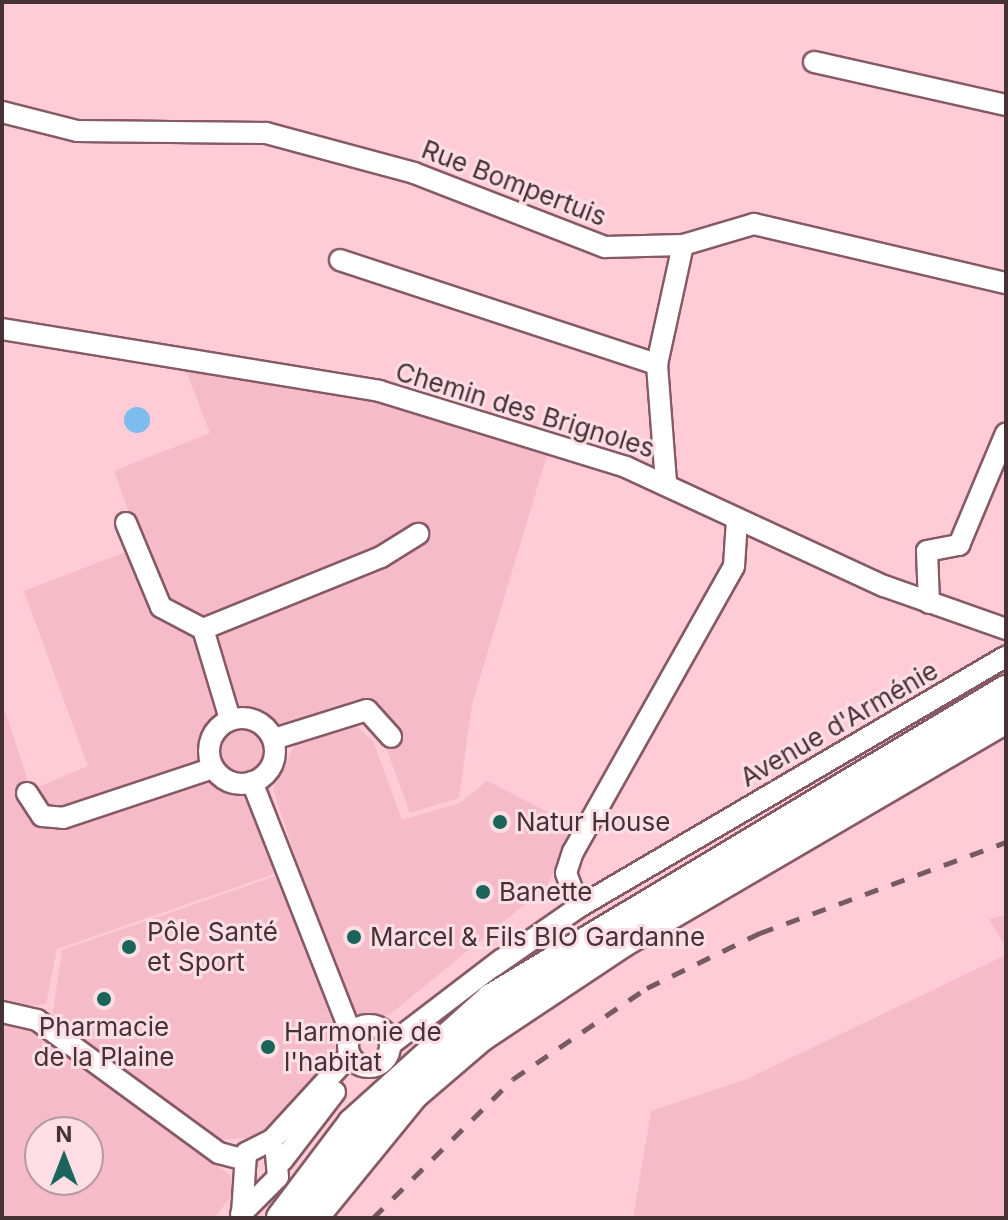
<!DOCTYPE html>
<meta charset="utf-8">
<style>
body{margin:0}
#map{position:relative;width:1008px;height:1220px;overflow:hidden;background:#fecbd7;font-family:Inter,sans-serif}
div>[style]{position:absolute}
[style*='--x']{left:calc(var(--x)*1px);top:calc(var(--y)*1px);width:calc(var(--w)*1px);rotate:calc(var(--a)*1deg)}
.built>*{inset:0;background:#f5bbc9}
.water>*{inset:0;background:#7cbdee}
.round{border-radius:50%}
.roads{filter:drop-shadow(2px 0 #855a65) drop-shadow(-2px 0 #855a65) drop-shadow(0 2px #855a65) drop-shadow(0 -2px #855a65)}
.minor>*{height:20px;margin:-10px;padding:0 10px;transform-origin:10px;border-radius:10px;background:#fff}
.minor>.ring{margin:-10px;padding:0;box-sizing:content-box;background:none;border:20px solid #fff;border-radius:50%}
.highway>*{height:30px;margin:-15px;padding:0 15px;transform-origin:15px;border-radius:15px;background:#fff}
.rail>*{height:5px;margin-top:-2.5px;transform-origin:0;background:repeating-linear-gradient(90deg,#765a60 0 14px,transparent 0 28px)}
.dots>*{width:22px;height:22px;translate:-50% -50%;box-sizing:border-box;border:4px solid #fddee5;border-radius:50%}
span{translate:-50% -50%;white-space:nowrap;text-align:center;line-height:1.15;-webkit-text-stroke:6px #fddee5;paint-order:stroke}
.street-label{font-size:26px;color:#453136}
.poi-label{font-size:26px;color:#453136}
.left{translate:0 -50%;text-align:left}
.frame{position:absolute;inset:0;border:4px solid #453136;pointer-events:none}
.north{position:absolute;left:24px;top:1116px;width:80px;height:80px;box-sizing:border-box;background:#fddee5;border:2px solid #b3999f;border-radius:50%;rotate:0deg;font-size:22px;font-weight:700;line-height:32px;text-align:center;color:#453136}
.north::after{content:'';display:block;margin:auto;width:28px;height:36px;background:#1a645a;clip-path:polygon(50% 0,100% 100%,50% 72%,0 100%)}
</style>
<div id="map">
<div class="built">
<div style="clip-path:polygon(183px 363px,353px 389px,548px 452px,472px 704px,459px 798px,410px 813px,384px 742px,363px 721px,289px 741px,269px 785px,294px 867px,57px 949px,46px 1004px,2px 1008px,2px 702px,31px 790px,88px 766px,24px 591px,141px 546px,114px 471px,210px 433px)"></div>
<div style="clip-path:polygon(355px 725px,373px 741px,402px 820px,460px 803px,487px 781px,577px 827px,546px 887px,389px 1015px,358px 1021px,334px 1039px,338px 1061px,260px 1137px,215px 1140px,52px 1017px,62px 950px,299px 868px,273px 789px,295px 745px)"></div>
<div style="clip-path:polygon(1006px 915px,1006px 947px,989px 919px)"></div>
<div style="clip-path:polygon(1006px 955px,1006px 1218px,633px 1218px,651px 1111px,747px 1079px)"></div>
<div style="clip-path:polygon(evenodd,2px 1020px,52px 1040px,231px 1176px,236px 1190px,214px 1218px,2px 1218px,2px 1020px,40px 1132px,88px 1132px,88px 1180px,40px 1180px,40px 1132px)"></div>
</div>
<div class="water">
<div class="round" style="left:124px;top:407px;width:26px;height:26px"></div>
</div>
<div class="roads">
<div class="minor">
<div style="--x:814;--y:62;--w:197;--a:12.6"></div>
<div style="--x:2;--y:112;--w:77;--a:14.2"></div>
<div style="--x:77;--y:131;--w:189;--a:0.6"></div>
<div style="--x:266;--y:133;--w:153;--a:15.1"></div>
<div style="--x:414;--y:173;--w:205;--a:21.2"></div>
<div style="--x:605;--y:247;--w:78;--a:-1.5"></div>
<div style="--x:683;--y:245;--w:74;--a:-16.5"></div>
<div style="--x:754;--y:224;--w:259;--a:13.2"></div>
<div style="--x:340;--y:260;--w:334;--a:18.2"></div>
<div style="--x:2;--y:329;--w:382;--a:9.3"></div>
<div style="--x:379;--y:391;--w:258;--a:17.1"></div>
<div style="--x:626;--y:467;--w:284;--a:24.8"></div>
<div style="--x:884;--y:586;--w:129;--a:19.4"></div>
<div style="--x:666;--y:482;--w:118;--a:-94.4"></div>
<div style="--x:657;--y:364;--w:122;--a:-77.7"></div>
<div style="--x:126;--y:523;--w:91;--a:67.4"></div>
<div style="--x:161;--y:607;--w:47;--a:27.6"></div>
<div style="--x:929;--y:603;--w:52;--a:-92.2"></div>
<div style="--x:927;--y:551;--w:33;--a:-11"></div>
<div style="--x:959;--y:545;--w:121;--a:-67.2"></div>
<div class="ring" style="left:209px;top:718px;width:46px;height:46px"></div>
<div style="--x:230;--y:719;--w:94;--a:-106.7"></div>
<div style="--x:203;--y:629;--w:192;--a:-22"></div>
<div style="--x:381;--y:557;--w:44;--a:-31.9"></div>
<div style="--x:274;--y:739;--w:97;--a:-17.3"></div>
<div style="--x:367;--y:710;--w:36;--a:48"></div>
<div style="--x:252;--y:782;--w:264;--a:68.5"></div>
<div style="--x:27;--y:793;--w:27;--a:57"></div>
<div style="--x:42;--y:816;--w:21;--a:5"></div>
<div style="--x:63;--y:818;--w:158;--a:-18.4"></div>
<div style="--x:579;--y:907;--w:36;--a:-111"></div>
<div style="--x:566;--y:873;--w:22;--a:-72"></div>
<div style="--x:573;--y:852;--w:328;--a:-60.6"></div>
<div style="--x:734;--y:566;--w:46;--a:-86.3"></div>
<div style="--x:494;--y:966;--w:103;--a:-34.8"></div>
<div style="--x:579;--y:907;--w:495;--a:-30.4"></div>
<div style="--x:2;--y:1012;--w:36;--a:13"></div>
<div style="--x:37;--y:1020;--w:225;--a:36.2"></div>
<div style="--x:219;--y:1153;--w:24;--a:15"></div>
<div class="ring" style="left:348px;top:1025px;width:22px;height:22px"></div>
<div style="--x:391;--y:1044;--w:140;--a:-37.4"></div>
<div style="--x:282;--y:1161;--w:87;--a:-52.5"></div>
<div style="--x:241;--y:1214;--w:52;--a:-45"></div>
<div style="--x:278;--y:1177;--w:25;--a:-95"></div>
<div style="--x:242;--y:1214;--w:61;--a:-86.2"></div>
<div style="--x:246;--y:1153;--w:29;--a:-27"></div>
<div style="--x:272;--y:1140;--w:115;--a:-47.5"></div>
</div>
<div class="highway">
<div style="--x:282;--y:1218;--w:118;--a:-52.9"></div>
<div style="--x:353;--y:1124;--w:187;--a:-42"></div>
<div style="--x:492;--y:999;--w:599;--a:-30.93"></div>
<div style="--x:312;--y:1218;--w:160;--a:-50.8"></div>
<div style="--x:413;--y:1094;--w:89;--a:-40.5"></div>
<div style="--x:481;--y:1036;--w:169;--a:-33.7"></div>
<div style="--x:622;--y:942;--w:445;--a:-30.3"></div>
</div>
</div>
<div class="rail">
<div style="--x:373;--y:1218;--w:197;--a:-44.8"></div>
<div style="--x:513;--y:1079;--w:162;--a:-34.2"></div>
<div style="--x:647;--y:988;--w:126;--a:-26"></div>
<div style="--x:760;--y:933;--w:262;--a:-20.3"></div>
</div>
<div class="dots">
<div style="left:500px;top:822px;background:#1a645a"></div>
<div style="left:483px;top:892px;background:#1a645a"></div>
<div style="left:354px;top:937px;background:#1a645a"></div>
<div style="left:129px;top:947px;background:#1a645a"></div>
<div style="left:104px;top:999px;background:#1a645a"></div>
<div style="left:268px;top:1047px;background:#1a645a"></div>
</div>
<div class="street-label">
<span style="left:514px;top:183px;rotate:21deg">Rue Bompertuis</span>
<span style="left:525px;top:410px;rotate:17deg">Chemin des Brignoles</span>
<span style="left:839px;top:724px;rotate:-30deg">Avenue d'Arménie</span>
</div>
<div class="poi-label">
<span class="left" style="left:516px;top:822px">Natur House</span>
<span class="left" style="left:499px;top:892px">Banette</span>
<span class="left" style="left:147px;top:947px">Pôle Santé<br>et Sport</span>
<span class="left" style="left:370px;top:937px">Marcel &amp; Fils BIO Gardanne</span>
<span style="left:104px;top:1042px">Pharmacie<br>de la Plaine</span>
<span class="left" style="left:284px;top:1047px">Harmonie de<br>l'habitat</span>
</div>
<div class="frame"></div>
<div class="north">N</div>
</div>
